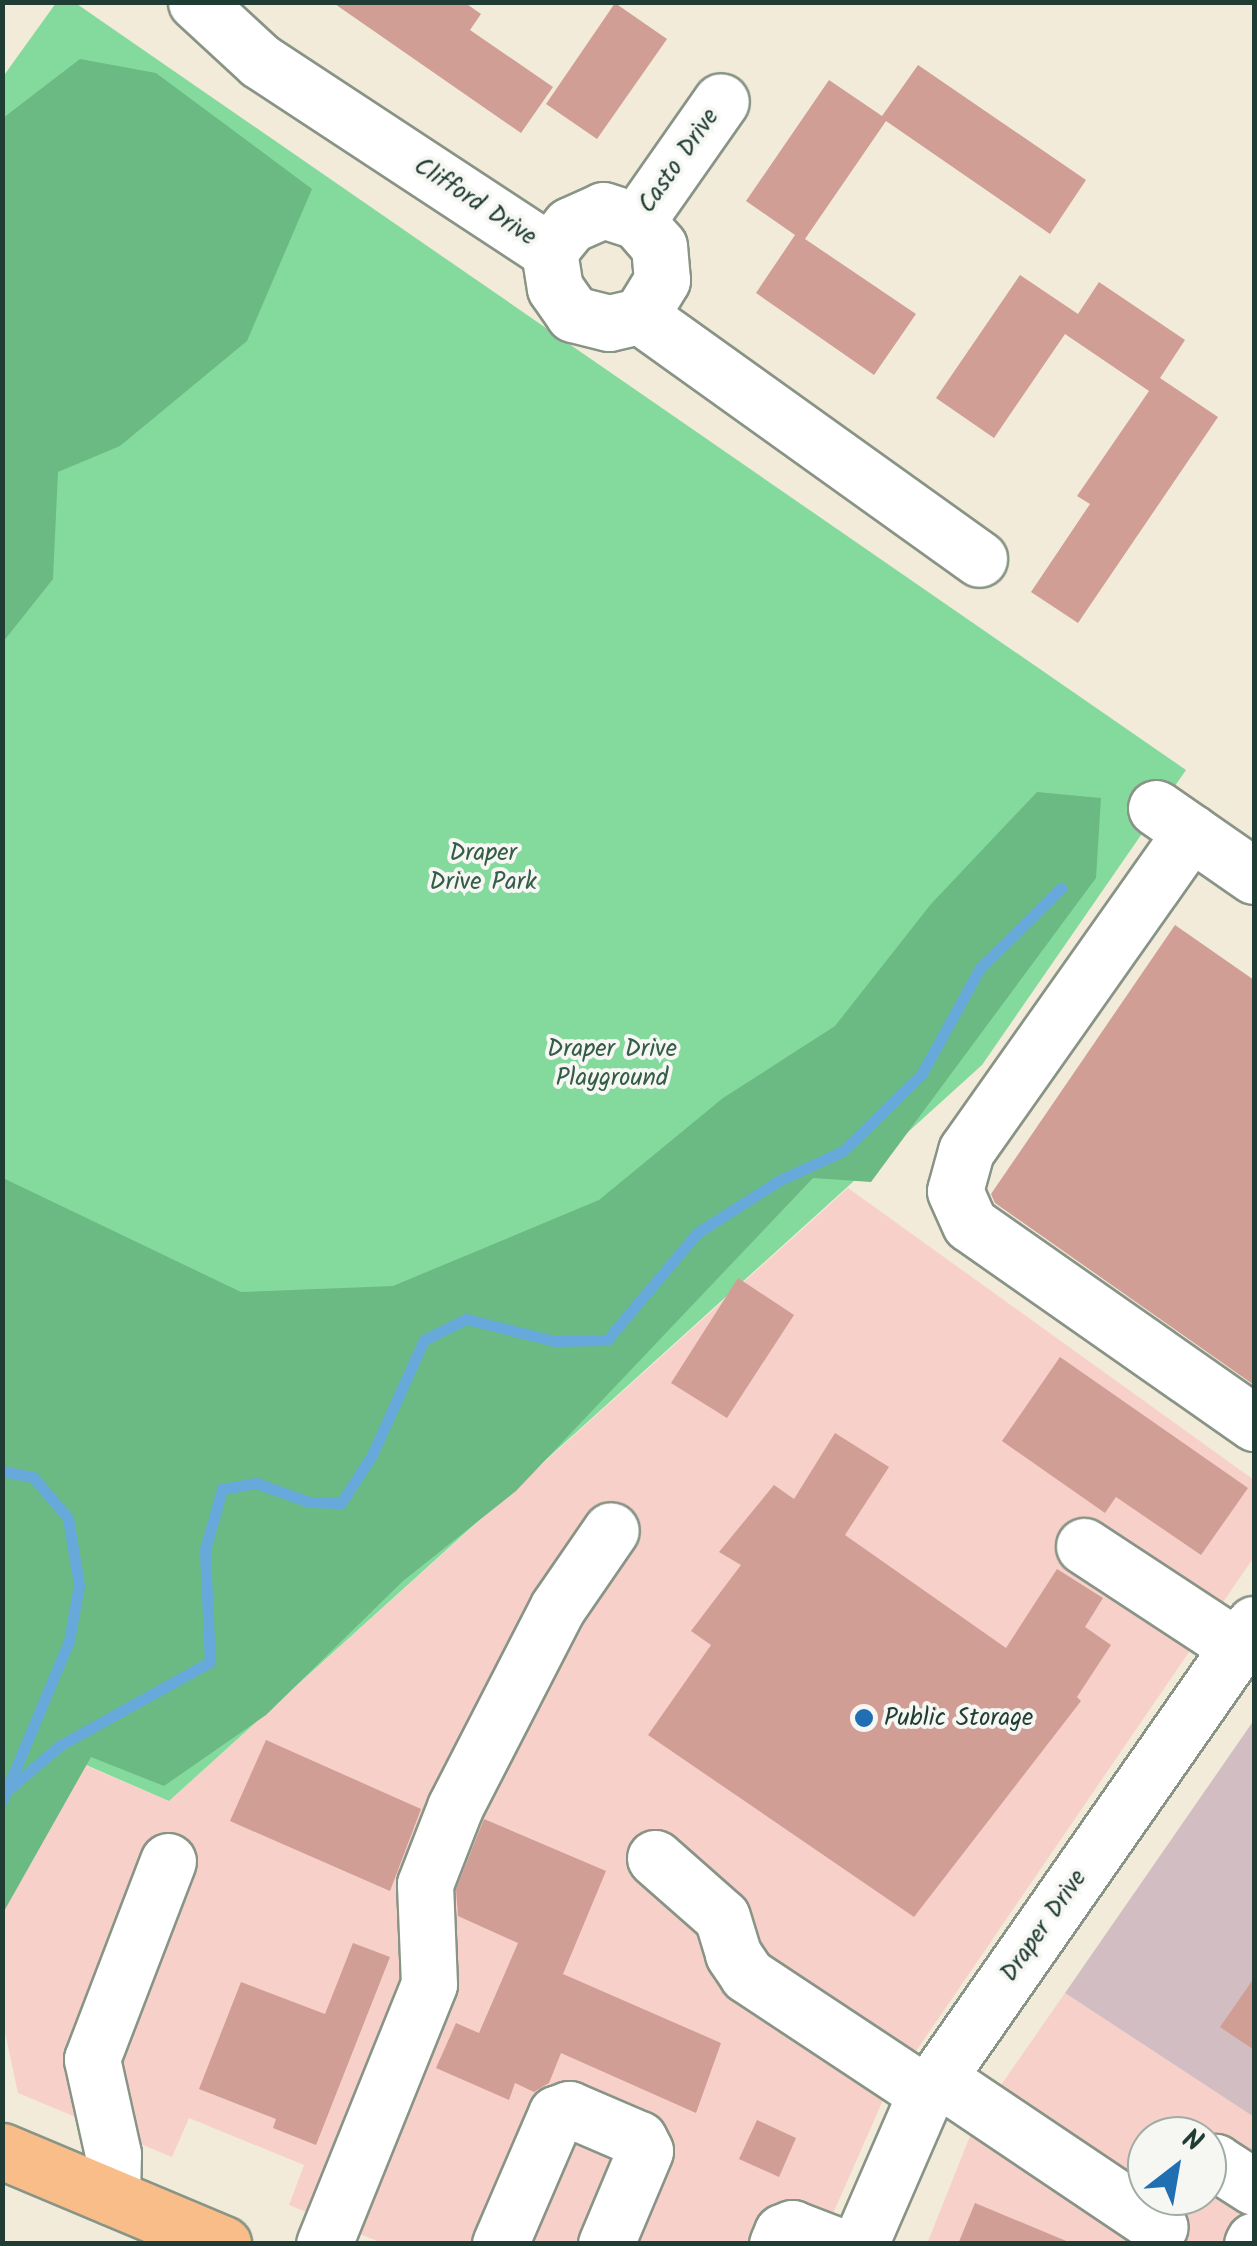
<!DOCTYPE html>
<style>
body{margin:0}
#map{position:relative;width:1257px;height:2246px;overflow:hidden;background:#f2ebd9;font-family:Kalam,sans-serif}
div>[style]{position:absolute}
[style*='--x']{left:calc(var(--x)*1px);top:calc(var(--y)*1px);width:calc(var(--w)*1px);rotate:calc(var(--a)*1deg)}
.built>*{inset:0;background:#f7d0ca}
.industrial>*{inset:0;background:#d2bec2}
.green>*{inset:0;background:#84da9d}
.forest>*{inset:0;background:#6bba84}
.stream>*{height:11px;margin:-5.5px;padding:0 5.5px;transform-origin:5.5px;border-radius:5.5px;background:#66a9da}
.building>*{inset:0;background:#d09e94}
.roads{filter:drop-shadow(2px 0 #889486) drop-shadow(-2px 0 #889486) drop-shadow(0 2px #889486) drop-shadow(0 -2px #889486)}
.minor>*{height:55px;margin:-27.5px;padding:0 27.5px;transform-origin:27.5px;border-radius:27.5px;background:#fff}
.major>*{height:55px;margin:-27.5px;padding:0 27.5px;transform-origin:27.5px;border-radius:27.5px;background:#f8bd89}
.dots>*{width:28px;height:28px;translate:-50% -50%;box-sizing:border-box;border:5px solid #f6f6f2;border-radius:50%}
span{translate:-50% -50%;white-space:nowrap;text-align:center;line-height:1.15;-webkit-text-stroke:8px #f6f6f2;paint-order:stroke}
.street-label{font-size:25px;color:#1f3d34}
.park-label{font-size:25px;color:#335c49}
.poi-label{font-size:25px;color:#1f3d34}
.left{translate:0 -50%;text-align:left}
.frame{position:absolute;inset:0;border:5px solid #1f3d34;pointer-events:none}
.north{position:absolute;left:1127px;top:2116px;width:100px;height:100px;box-sizing:border-box;background:#f6f6f2;border:2px solid #a0aca6;border-radius:50%;rotate:31deg;font-size:28px;font-weight:700;line-height:40px;text-align:center;color:#1f3d34}
.north::after{content:'';display:block;margin:auto;width:35px;height:45px;background:#1f6fb2;clip-path:polygon(50% 0,100% 100%,50% 72%,0 100%)}
</style>
<div id="map">
<div class="built">
<div style="clip-path:polygon(848px 1188px,1254px 1480px,1254px 1557px,884px 2098px,820px 2243px,382px 2243px,289px 2205px,304px 2165px,189px 2118px,172px 2157px,18px 2093px,3px 2023px,2px 1898px,70px 1759px,169px 1801px)"></div>
<div style="clip-path:polygon(evenodd,1065px 1993px,1254px 2117px,1254px 2243px,927px 2244px,976px 2121px,1065px 1993px,1147px 2136px,1207px 2136px,1207px 2196px,1147px 2196px,1147px 2136px)"></div>
</div>
<div class="industrial">
<div style="clip-path:polygon(1254px 1720px,1254px 2117px,1065px 1993px)"></div>
</div>
<div class="green">
<div style="clip-path:polygon(74px 2px,1186px 770px,982px 1065px,169px 1801px,3px 1729px,2px 78px,56px 3px)"></div>
</div>
<div class="forest">
<div style="clip-path:polygon(80px 59px,156px 73px,312px 189px,247px 341px,120px 446px,58px 472px,53px 579px,3px 642px,3px 118px)"></div>
<div style="clip-path:polygon(1037px 792px,1101px 798px,1096px 878px,871px 1182px,813px 1178px,516px 1491px,403px 1581px,266px 1715px,164px 1786px,91px 1757px,3px 1913px,3px 1178px,241px 1292px,393px 1286px,599px 1200px,723px 1098px,835px 1026px,931px 904px)"></div>
</div>
<div class="stream">
<div style="--x:2;--y:1471;--w:32;--a:11"></div>
<div style="--x:33;--y:1477;--w:54;--a:49.5"></div>
<div style="--x:68;--y:1518;--w:68;--a:80.7"></div>
<div style="--x:79;--y:1585;--w:57;--a:100.1"></div>
<div style="--x:69;--y:1641;--w:173;--a:112.7"></div>
<div style="--x:9;--y:1789;--w:66;--a:-40.7"></div>
<div style="--x:59;--y:1746;--w:173;--a:-29.1"></div>
<div style="--x:210;--y:1662;--w:112;--a:-92.6"></div>
<div style="--x:205;--y:1550;--w:63;--a:-74.4"></div>
<div style="--x:222;--y:1489;--w:35;--a:-10"></div>
<div style="--x:256;--y:1483;--w:56;--a:19.7"></div>
<div style="--x:309;--y:1502;--w:32;--a:2"></div>
<div style="--x:341;--y:1503;--w:57;--a:-57.1"></div>
<div style="--x:372;--y:1455;--w:126;--a:-65.7"></div>
<div style="--x:424;--y:1340;--w:47;--a:-26.6"></div>
<div style="--x:466;--y:1319;--w:91;--a:14"></div>
<div style="--x:554;--y:1341;--w:53;--a:-1.1"></div>
<div style="--x:607;--y:1340;--w:140;--a:-49.9"></div>
<div style="--x:697;--y:1233;--w:98;--a:-32.6"></div>
<div style="--x:780;--y:1180;--w:69;--a:-24.7"></div>
<div style="--x:843;--y:1151;--w:109;--a:-44.3"></div>
<div style="--x:921;--y:1075;--w:122;--a:-61.1"></div>
<div style="--x:980;--y:968;--w:114;--a:-44.6"></div>
</div>
<div class="building">
<div style="clip-path:polygon(332px 2px,464px 2px,481px 14px,470px 30px,553px 87px,521px 133px)"></div>
<div style="clip-path:polygon(615px 3px,667px 39px,597px 139px,546px 104px)"></div>
<div style="clip-path:polygon(918px 65px,1086px 180px,1050px 234px,886px 121px,805px 239px,916px 314px,874px 375px,756px 293px,795px 235px,746px 201px,829px 80px,882px 116px)"></div>
<div style="clip-path:polygon(1020px 275px,1078px 314px,1099px 282px,1185px 340px,1160px 378px,1218px 417px,1078px 623px,1031px 592px,1090px 504px,1077px 496px,1149px 391px,1065px 334px,994px 438px,936px 398px)"></div>
<div style="clip-path:polygon(1175px 925px,1254px 980px,1254px 1385px,995px 1203px,991px 1194px)"></div>
<div style="clip-path:polygon(738px 1278px,794px 1315px,727px 1418px,671px 1383px)"></div>
<div style="clip-path:polygon(1060px 1357px,1248px 1488px,1201px 1555px,1116px 1497px,1105px 1513px,1002px 1441px)"></div>
<div style="clip-path:polygon(835px 1433px,889px 1467px,845px 1535px,1006px 1648px,1057px 1569px,1103px 1598px,1085px 1627px,1111px 1645px,1077px 1697px,1081px 1701px,914px 1917px,648px 1735px,711px 1645px,691px 1631px,741px 1565px,719px 1552px,774px 1485px,794px 1499px)"></div>
<div style="clip-path:polygon(266px 1740px,421px 1809px,390px 1891px,230px 1821px)"></div>
<div style="clip-path:polygon(484px 1819px,606px 1871px,563px 1974px,721px 2043px,696px 2113px,561px 2053px,549px 2083px,534px 2092px,515px 2083px,509px 2100px,436px 2068px,456px 2023px,479px 2033px,518px 1943px,458px 1916px,456px 1889px)"></div>
<div style="clip-path:polygon(353px 1943px,390px 1957px,316px 2145px,273px 2128px,276px 2119px,199px 2089px,241px 1982px,325px 2014px)"></div>
<div style="clip-path:polygon(1254px 1978px,1254px 2050px,1220px 2027px)"></div>
<div style="clip-path:polygon(757px 2120px,796px 2138px,779px 2177px,739px 2159px)"></div>
<div style="clip-path:polygon(975px 2203px,1071px 2243px,1071px 2244px,958px 2244px)"></div>
</div>
<div class="roads">
<div class="minor">
<div style="--x:196;--y:2;--w:87;--a:42.7"></div>
<div style="--x:260;--y:61;--w:346;--a:33.3"></div>
<div style="--x:549;--y:251;--w:37;--a:81"></div>
<div style="--x:555;--y:288;--w:32;--a:55"></div>
<div style="--x:573;--y:314;--w:37;--a:14"></div>
<div style="--x:609;--y:323;--w:32;--a:-13"></div>
<div style="--x:640;--y:316;--w:417;--a:35.6"></div>
<div style="--x:637;--y:221;--w:146;--a:-55"></div>
<div style="--x:549;--y:251;--w:33;--a:-51"></div>
<div style="--x:570;--y:225;--w:36;--a:-24"></div>
<div style="--x:603;--y:210;--w:36;--a:18"></div>
<div style="--x:637;--y:221;--w:33;--a:49"></div>
<div style="--x:659;--y:246;--w:34;--a:85"></div>
<div style="--x:662;--y:280;--w:42;--a:121.4"></div>
<div style="--x:1156;--y:808;--w:119;--a:34.8"></div>
<div style="--x:1191;--y:832;--w:390;--a:125.2"></div>
<div style="--x:966;--y:1151;--w:41;--a:105.4"></div>
<div style="--x:955;--y:1191;--w:36;--a:66"></div>
<div style="--x:970;--y:1224;--w:347;--a:35"></div>
<div style="--x:1084;--y:1546;--w:184;--a:33.3"></div>
<div style="--x:655;--y:1858;--w:89;--a:41.4"></div>
<div style="--x:722;--y:1917;--w:39;--a:73"></div>
<div style="--x:733;--y:1954;--w:25;--a:56"></div>
<div style="--x:747;--y:1975;--w:216;--a:33.5"></div>
<div style="--x:938;--y:2078;--w:267;--a:33.9"></div>
<div style="--x:1207;--y:2165;--w:9;--a:-21"></div>
<div style="--x:1215;--y:2162;--w:46;--a:32.7"></div>
<div style="--x:112;--y:2197;--w:43;--a:-88.7"></div>
<div style="--x:113;--y:2154;--w:97;--a:-102.5"></div>
<div style="--x:92;--y:2059;--w:212;--a:-69"></div>
<div style="--x:324;--y:2244;--w:280;--a:-68"></div>
<div style="--x:429;--y:1984;--w:100;--a:-92.3"></div>
<div style="--x:425;--y:1884;--w:83;--a:-68.7"></div>
<div style="--x:455;--y:1807;--w:225;--a:-62.8"></div>
<div style="--x:558;--y:1607;--w:93;--a:-55.5"></div>
<div style="--x:500;--y:2244;--w:142;--a:-66.7"></div>
<div style="--x:556;--y:2114;--w:14;--a:-21"></div>
<div style="--x:569;--y:2109;--w:76;--a:23.2"></div>
<div style="--x:639;--y:2139;--w:13;--a:63"></div>
<div style="--x:645;--y:2151;--w:101;--a:112.8"></div>
<div style="--x:777;--y:2244;--w:13;--a:-67"></div>
<div style="--x:782;--y:2232;--w:11;--a:-22"></div>
<div style="--x:792;--y:2228;--w:44;--a:21.3"></div>
<div style="--x:860;--y:2244;--w:158;--a:-66.5"></div>
<div style="--x:923;--y:2099;--w:579;--a:-55.13"></div>
<div style="--x:1252;--y:2244;--w:4;--a:-63"></div>
</div>
<div class="major">
<div style="--x:2;--y:2151;--w:240;--a:22.8"></div>
</div>
</div>
<div class="dots">
<div style="left:864px;top:1718px;background:#1f6fb2"></div>
</div>
<div class="street-label">
<span style="left:679px;top:161px;rotate:-55deg">Casto Drive</span>
<span style="left:475px;top:202px;rotate:33deg">Clifford Drive</span>
<span style="left:1044px;top:1926px;rotate:-55deg">Draper Drive</span>
</div>
<div class="park-label">
<span style="left:483px;top:868px">Draper<br>Drive Park</span>
<span style="left:612px;top:1064px">Draper Drive<br>Playground</span>
</div>
<div class="poi-label">
<span class="left" style="left:884px;top:1718px">Public Storage</span>
</div>
<div class="frame"></div>
<div class="north">N</div>
</div>
